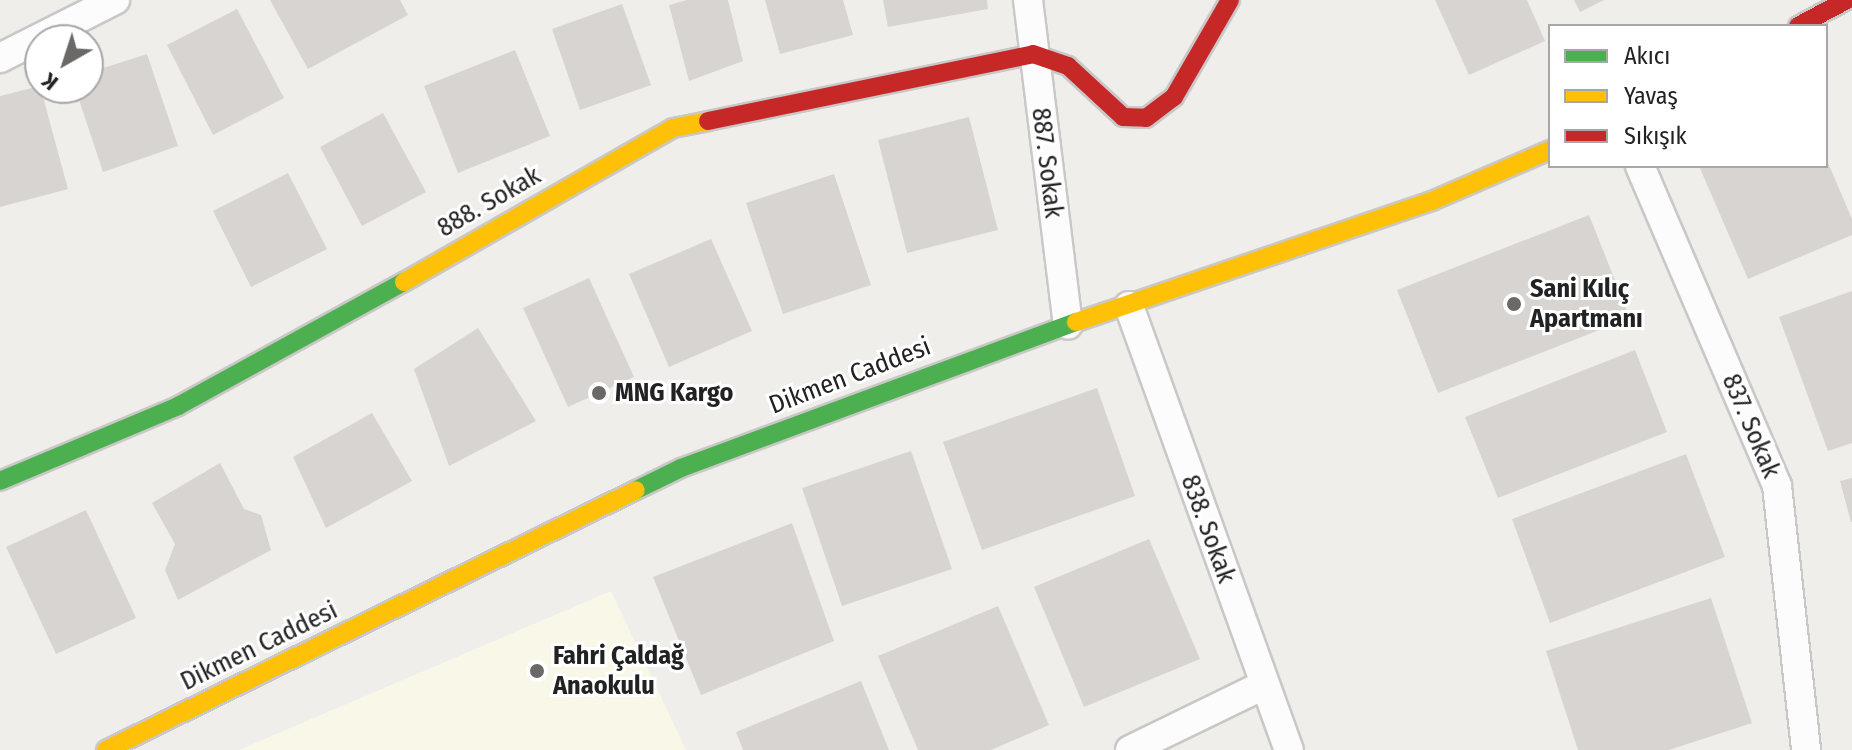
<!DOCTYPE html>
<meta charset="utf-8">
<style>
body{margin:0}
#map{position:relative;width:1852px;height:750px;overflow:hidden;background:#f0eeeb;font-family:"Fira Sans Condensed",sans-serif}
div>[style]{position:absolute}
[style*='--x']{left:calc(var(--x)*1px);top:calc(var(--y)*1px);width:calc(var(--w)*1px);rotate:calc(var(--a)*1deg)}
.education>*{inset:0;background:#f8f7e8}
.building>*{inset:0;background:#d7d4d2}
.roads{filter:drop-shadow(2px 0 #c9c8c7) drop-shadow(-2px 0 #c9c8c7) drop-shadow(0 2px #c9c8c7) drop-shadow(0 -2px #c9c8c7)}
.street>*{height:28px;margin:-14px;padding:0 14px;transform-origin:14px;border-radius:14px;background:#fdfcfc}
.fast>*{height:18px;margin:-9px;padding:0 9px;transform-origin:9px;border-radius:9px;background:#4caf50}
.slow>*{height:18px;margin:-9px;padding:0 9px;transform-origin:9px;border-radius:9px;background:#ffc107}
.jam>*{height:18px;margin:-9px;padding:0 9px;transform-origin:9px;border-radius:9px;background:#c62828}
.dots>*{width:22px;height:22px;translate:-50% -50%;box-sizing:border-box;border:4px solid #fff;border-radius:50%}
span{translate:-50% -50%;white-space:nowrap;text-align:center;line-height:1.15;-webkit-text-stroke:6px #fff;paint-order:stroke}
.street-label{font-size:26px;color:#222}
.poi-label{font-size:26px;color:#222;font-weight:700}
.left{translate:0 -50%;text-align:left}
.legend{position:absolute;left:1548px;top:24px;width:280px;height:144px;box-sizing:border-box;background:#fff;border:2px solid #a7a7a7;margin:0;padding:10px 14px;list-style:none;font-size:24px;color:#222}
.legend li{display:flex;align-items:center;gap:16px;height:40px}
.legend b{width:40px;border:2px solid #a7a7a7}
.north{position:absolute;left:24px;top:24px;width:80px;height:80px;box-sizing:border-box;background:#fff;border:2px solid #a7a7a7;border-radius:50%;rotate:219deg;font-size:22px;font-weight:700;line-height:32px;text-align:center;color:#222}
.north::after{content:'';display:block;margin:auto;width:28px;height:36px;background:#6a6968;clip-path:polygon(50% 0,100% 100%,50% 72%,0 100%)}
</style>
<div id="map">
<div class="education">
<div style="clip-path:polygon(611px 591px,686px 750px,239px 750px)"></div>
</div>
<div class="building">
<div style="clip-path:polygon(270px 0,400px 0,408px 15px,308px 69px)"></div>
<div style="clip-path:polygon(687px 0,728px 0,743px 61px,689px 81px,669px 5px)"></div>
<div style="clip-path:polygon(765px 0,843px 0,853px 35px,780px 54px)"></div>
<div style="clip-path:polygon(883px 0,987px 0,988px 9px,888px 27px)"></div>
<div style="clip-path:polygon(1435px 0,1527px 0,1545px 41px,1469px 75px)"></div>
<div style="clip-path:polygon(1574px 0,1604px 0,1580px 12px)"></div>
<div style="clip-path:polygon(622px 4px,651px 85px,580px 110px,552px 29px)"></div>
<div style="clip-path:polygon(237px 9px,284px 98px,213px 135px,167px 45px)"></div>
<div style="clip-path:polygon(515px 50px,550px 136px,458px 173px,424px 86px)"></div>
<div style="clip-path:polygon(147px 54px,178px 146px,103px 172px,75px 88px,88px 88px,88px 73px)"></div>
<div style="clip-path:polygon(40px 86px,68px 189px,0 207px,0 96px)"></div>
<div style="clip-path:polygon(383px 113px,426px 192px,362px 226px,320px 147px)"></div>
<div style="clip-path:polygon(969px 117px,998px 230px,907px 253px,878px 140px)"></div>
<div style="clip-path:polygon(1826px 158px,1852px 219px,1852px 235px,1748px 279px,1699px 166px,1826px 166px)"></div>
<div style="clip-path:polygon(288px 173px,327px 249px,251px 287px,213px 211px)"></div>
<div style="clip-path:polygon(834px 174px,871px 285px,783px 314px,746px 203px)"></div>
<div style="clip-path:polygon(1589px 215px,1630px 318px,1438px 393px,1397px 290px)"></div>
<div style="clip-path:polygon(711px 239px,752px 331px,669px 367px,629px 274px)"></div>
<div style="clip-path:polygon(589px 278px,634px 377px,568px 407px,523px 308px)"></div>
<div style="clip-path:polygon(1852px 291px,1852px 443px,1828px 451px,1779px 317px)"></div>
<div style="clip-path:polygon(478px 328px,536px 421px,449px 466px,414px 369px)"></div>
<div style="clip-path:polygon(1635px 350px,1667px 432px,1498px 498px,1465px 417px)"></div>
<div style="clip-path:polygon(1097px 388px,1135px 496px,982px 550px,943px 442px)"></div>
<div style="clip-path:polygon(372px 413px,412px 481px,326px 528px,293px 457px)"></div>
<div style="clip-path:polygon(911px 451px,952px 569px,842px 606px,802px 488px)"></div>
<div style="clip-path:polygon(1686px 454px,1725px 557px,1550px 623px,1512px 519px)"></div>
<div style="clip-path:polygon(220px 463px,244px 509px,261px 515px,271px 550px,178px 600px,165px 570px,175px 544px,152px 503px)"></div>
<div style="clip-path:polygon(1852px 478px,1852px 522px,1851px 522px,1840px 481px)"></div>
<div style="clip-path:polygon(86px 510px,136px 618px,56px 654px,6px 547px)"></div>
<div style="clip-path:polygon(792px 523px,834px 641px,701px 695px,653px 577px)"></div>
<div style="clip-path:polygon(1149px 539px,1200px 659px,1084px 707px,1034px 587px)"></div>
<div style="clip-path:polygon(1711px 598px,1752px 723px,1669px 750px,1578px 750px,1546px 651px)"></div>
<div style="clip-path:polygon(998px 606px,1049px 725px,991px 750px,918px 750px,878px 656px)"></div>
<div style="clip-path:polygon(861px 681px,889px 750px,743px 750px,736px 732px)"></div>
</div>
<div class="roads">
<div class="street">
<div style="--x:1028;--y:0;--w:327;--a:83"></div>
<div style="--x:0;--y:58;--w:129;--a:-26.8"></div>
<div style="--x:1640;--y:166;--w:348;--a:66.8"></div>
<div style="--x:1777;--y:486;--w:266;--a:83.7"></div>
<div style="--x:1129;--y:306;--w:472;--a:70.2"></div>
<div style="--x:1130;--y:750;--w:149;--a:-25.9"></div>
</div>
<div class="fast">
<div style="--x:0;--y:481;--w:193;--a:-22.8"></div>
<div style="--x:178;--y:406;--w:258;--a:-28.8"></div>
<div style="--x:636;--y:490;--w:50;--a:-26.1"></div>
<div style="--x:681;--y:468;--w:421;--a:-20.3"></div>
</div>
<div class="slow">
<div style="--x:404;--y:282;--w:310;--a:-29.8"></div>
<div style="--x:673;--y:128;--w:36;--a:-11"></div>
<div style="--x:1076;--y:322;--w:376;--a:-18.8"></div>
<div style="--x:1432;--y:201;--w:129;--a:-23.4"></div>
<div style="--x:106;--y:750;--w:590;--a:-26.13"></div>
</div>
<div class="jam">
<div style="--x:1798;--y:26;--w:55;--a:-28"></div>
<div style="--x:708;--y:121;--w:332;--a:-11.6"></div>
<div style="--x:1033;--y:54;--w:37;--a:19"></div>
<div style="--x:1068;--y:66;--w:75;--a:42.8"></div>
<div style="--x:1123;--y:117;--w:23;--a:2"></div>
<div style="--x:1146;--y:118;--w:35;--a:-37"></div>
<div style="--x:1174;--y:97;--w:112;--a:-60"></div>
</div>
</div>
<div class="dots">
<div style="left:1514px;top:304px;background:#6a6968"></div>
<div style="left:599px;top:393px;background:#6a6968"></div>
<div style="left:537px;top:671px;background:#6a6968"></div>
</div>
<div class="street-label">
<span style="left:1047px;top:163px;rotate:83deg">887. Sokak</span>
<span style="left:489px;top:202px;rotate:-30deg">888. Sokak</span>
<span style="left:850px;top:376px;rotate:-21deg">Dikmen Caddesi</span>
<span style="left:1751px;top:426px;rotate:67deg">837. Sokak</span>
<span style="left:1208px;top:529px;rotate:70deg">838. Sokak</span>
<span style="left:259px;top:646px;rotate:-26deg">Dikmen Caddesi</span>
</div>
<div class="poi-label">
<span class="left" style="left:1530px;top:304px">Sani Kılıç<br>Apartmanı</span>
<span class="left" style="left:615px;top:393px">MNG Kargo</span>
<span class="left" style="left:553px;top:671px">Fahri Çaldağ<br>Anaokulu</span>
</div>
<ul class="legend">
<li><b style="height:10px;background:#4caf50"></b>Akıcı</li>
<li><b style="height:10px;background:#ffc107"></b>Yavaş</li>
<li><b style="height:10px;background:#c62828"></b>Sıkışık</li>
</ul>
<div class="north">K</div>
</div>
